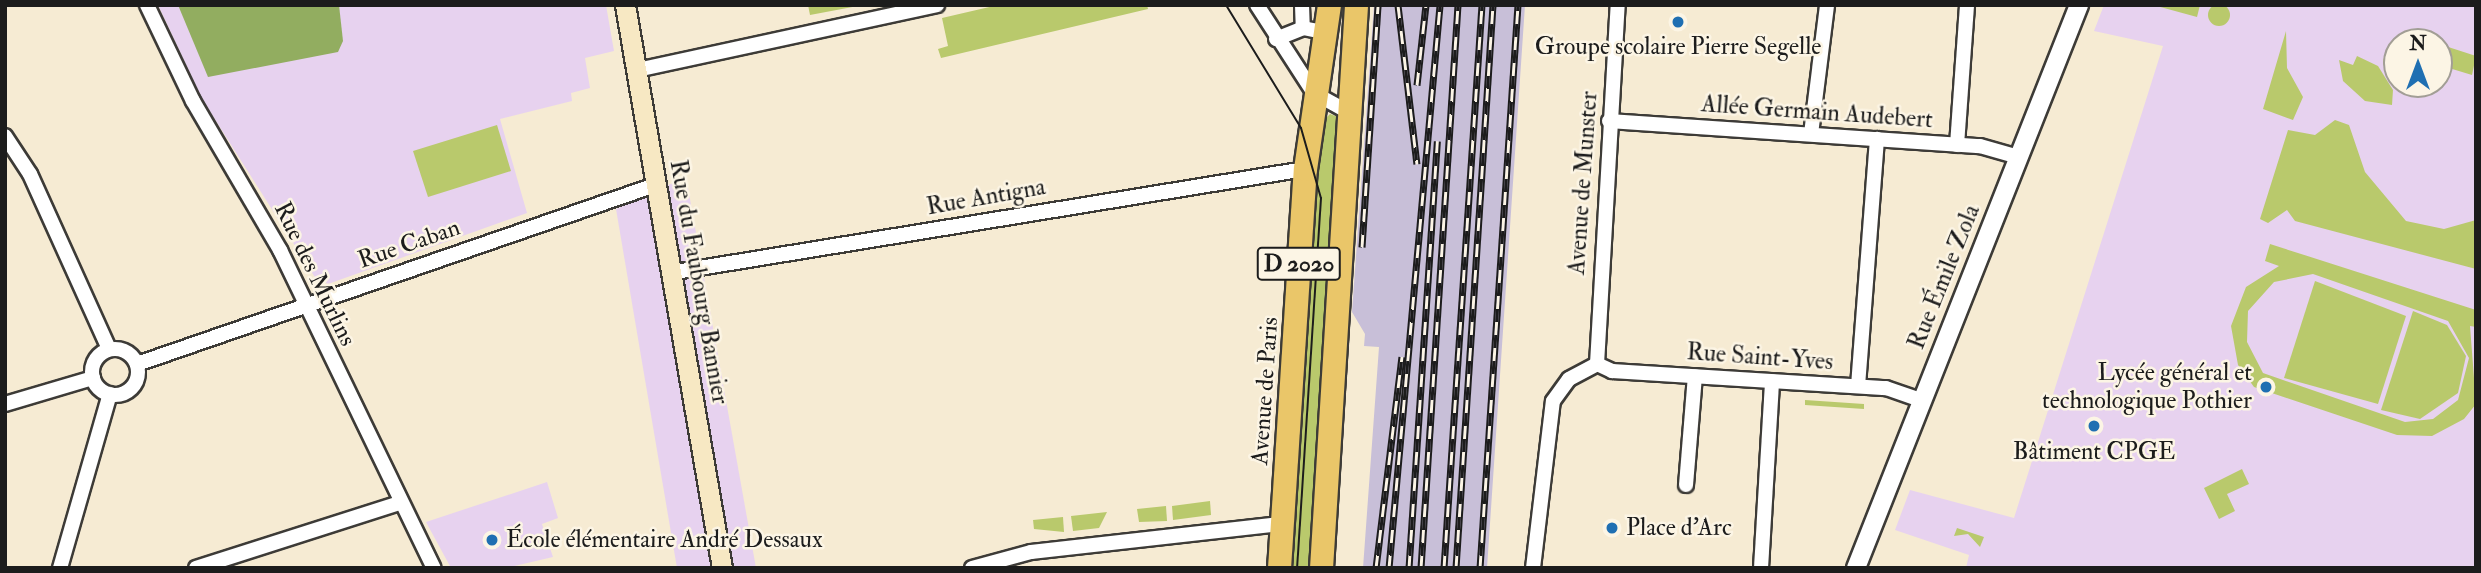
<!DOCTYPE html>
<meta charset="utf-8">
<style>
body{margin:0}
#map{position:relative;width:2481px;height:573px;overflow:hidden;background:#f6ebd3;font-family:"IM FELL Double Pica",serif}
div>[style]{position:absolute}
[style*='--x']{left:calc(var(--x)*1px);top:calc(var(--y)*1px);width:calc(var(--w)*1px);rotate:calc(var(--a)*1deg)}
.built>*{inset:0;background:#e7d2ef}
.industrial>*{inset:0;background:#c8bfd8}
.green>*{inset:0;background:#b9c96c}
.round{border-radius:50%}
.forest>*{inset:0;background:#92ad60}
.roads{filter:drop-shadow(2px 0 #3d3b37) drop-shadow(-2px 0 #3d3b37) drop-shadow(0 2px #3d3b37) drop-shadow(0 -2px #3d3b37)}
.minor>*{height:14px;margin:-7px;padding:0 7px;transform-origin:7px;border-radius:7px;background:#fff}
.minor>.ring{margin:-7px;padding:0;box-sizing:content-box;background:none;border:14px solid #fff;border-radius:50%}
.tertiary>*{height:18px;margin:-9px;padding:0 9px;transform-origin:9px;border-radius:9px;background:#fff}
.secondary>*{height:19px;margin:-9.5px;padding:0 9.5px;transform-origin:9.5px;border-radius:9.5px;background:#f7e8c3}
.primary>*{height:23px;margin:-11.5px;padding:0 11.5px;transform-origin:11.5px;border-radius:11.5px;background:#eac669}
.tram>*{height:2px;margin:-1px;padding:0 1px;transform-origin:1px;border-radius:1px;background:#1c1c1c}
.rail>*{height:7px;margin-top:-3.5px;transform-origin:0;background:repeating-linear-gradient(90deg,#fcf5e5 0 13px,#1c1c1c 0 26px);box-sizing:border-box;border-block:2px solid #1c1c1c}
.dots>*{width:19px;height:19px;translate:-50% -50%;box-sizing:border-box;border:4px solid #fcf5e5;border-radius:50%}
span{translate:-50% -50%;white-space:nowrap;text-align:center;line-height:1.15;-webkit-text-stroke:5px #fcf5e5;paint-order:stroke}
.shield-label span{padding:2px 5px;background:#fcf5e5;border:2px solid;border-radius:5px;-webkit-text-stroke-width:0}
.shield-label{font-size:23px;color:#1c1c1c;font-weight:700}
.poi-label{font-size:24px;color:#1c1c1c}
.right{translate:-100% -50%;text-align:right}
.left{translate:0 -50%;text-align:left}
.street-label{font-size:24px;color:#1c1c1c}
.frame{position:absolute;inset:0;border:7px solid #1c1c1c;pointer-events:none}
.north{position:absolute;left:2383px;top:28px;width:70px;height:70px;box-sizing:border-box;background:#fcf5e5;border:2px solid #a29e95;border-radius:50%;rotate:0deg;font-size:19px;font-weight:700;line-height:28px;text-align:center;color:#1c1c1c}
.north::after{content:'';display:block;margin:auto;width:24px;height:32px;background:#1f6fb2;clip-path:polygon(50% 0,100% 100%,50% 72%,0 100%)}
</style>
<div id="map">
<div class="built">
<div style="clip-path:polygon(158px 5px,606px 5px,614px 51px,585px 58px,590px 88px,571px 93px,572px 101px,500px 119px,527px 213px,328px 284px,316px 279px,202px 99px)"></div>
<div style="clip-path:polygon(evenodd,2104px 5px,2476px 5px,2476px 568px,1966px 568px,1969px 555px,1895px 530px,1910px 490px,2014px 518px,2163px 46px,2094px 31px,2104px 5px,2397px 42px,2439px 42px,2439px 84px,2397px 84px,2397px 42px)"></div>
<div style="clip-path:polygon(686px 177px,756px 568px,677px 568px,616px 209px)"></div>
<div style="clip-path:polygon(547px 482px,558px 518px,542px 524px,553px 557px,506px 568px,451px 568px,426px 522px)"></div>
</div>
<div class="industrial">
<div style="clip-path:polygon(1374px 5px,1525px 5px,1487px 568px,1363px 568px,1379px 347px,1364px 346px,1365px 334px,1352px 312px)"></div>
</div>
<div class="green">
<div class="round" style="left:2208px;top:4px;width:22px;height:22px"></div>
<div style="clip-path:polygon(808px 5px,863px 5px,810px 15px)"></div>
<div style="clip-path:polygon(998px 5px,1147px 5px,1148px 9px,941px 58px,938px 49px,948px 46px,942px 18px)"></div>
<div style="clip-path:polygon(2153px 5px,2200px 5px,2197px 17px)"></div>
<div style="clip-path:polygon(2286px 31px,2287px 68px,2303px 97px,2293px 120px,2263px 109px)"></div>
<div style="clip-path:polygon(2439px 44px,2476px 56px,2472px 75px,2439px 65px)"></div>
<div class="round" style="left:2383px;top:54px;width:16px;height:16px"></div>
<div style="clip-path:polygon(2357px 56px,2378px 66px,2393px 90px,2392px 105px,2365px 101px,2343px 81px,2339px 60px,2353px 65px)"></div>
<div style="clip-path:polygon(1330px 114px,1338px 117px,1313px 568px,1286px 568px,1315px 129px)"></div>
<div style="clip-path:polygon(2335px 120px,2349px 125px,2365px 172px,2406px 221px,2444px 229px,2476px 220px,2476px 269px,2295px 221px,2287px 210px,2268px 223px,2260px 219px,2288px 130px,2315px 135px)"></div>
<div style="clip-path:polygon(497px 125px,511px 171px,428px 197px,413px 151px)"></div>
<div style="clip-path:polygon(evenodd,2270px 244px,2476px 310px,2476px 327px,2470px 326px,2476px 404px,2464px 419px,2432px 436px,2397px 435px,2254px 387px,2238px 365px,2231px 326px,2246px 287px,2279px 266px,2265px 261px,2270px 244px,2313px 274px,2448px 321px,2469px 358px,2458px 400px,2433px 419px,2405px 422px,2263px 373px,2247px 342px,2248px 311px,2274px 282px,2313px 274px)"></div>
<div style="clip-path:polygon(2315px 281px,2406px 316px,2378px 404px,2284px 378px)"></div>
<div style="clip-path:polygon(2413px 311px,2447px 325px,2466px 356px,2458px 393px,2420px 419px,2381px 410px)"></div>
<div style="clip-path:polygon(1805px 400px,1864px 404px,1864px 409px,1805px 405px)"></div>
<div style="clip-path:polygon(2242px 469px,2249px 484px,2227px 494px,2235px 511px,2219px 519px,2204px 488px)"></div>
<div style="clip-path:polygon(1210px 501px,1211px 515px,1173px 520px,1172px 506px)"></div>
<div style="clip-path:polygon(1166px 506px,1167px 521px,1139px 522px,1137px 509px)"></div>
<div style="clip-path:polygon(1107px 512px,1099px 528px,1073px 531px,1071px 516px)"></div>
<div style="clip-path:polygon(1063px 517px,1064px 532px,1034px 529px,1033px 520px)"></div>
<div style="clip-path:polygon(1957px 528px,1984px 537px,1980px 547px,1968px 534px,1954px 536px)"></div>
</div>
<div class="forest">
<div style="clip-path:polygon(178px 5px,339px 5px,343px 41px,338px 52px,208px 77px)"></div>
</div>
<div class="roads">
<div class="minor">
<div style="--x:147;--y:5;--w:106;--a:64.4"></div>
<div style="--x:193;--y:101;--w:173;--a:59.7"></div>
<div style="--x:280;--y:250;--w:353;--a:64.2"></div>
<div style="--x:1257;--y:5;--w:105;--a:57.1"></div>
<div style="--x:1314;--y:93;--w:38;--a:29"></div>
<div style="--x:1302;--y:5;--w:23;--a:88"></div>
<div style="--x:1276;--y:39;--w:29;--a:-22"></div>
<div style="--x:1303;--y:28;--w:21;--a:11"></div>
<div style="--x:637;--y:70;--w:307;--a:-12.2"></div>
<div style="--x:1609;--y:121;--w:372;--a:3.9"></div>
<div style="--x:1980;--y:146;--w:41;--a:15.8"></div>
<div style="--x:1811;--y:134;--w:130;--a:-82.9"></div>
<div style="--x:5;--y:136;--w:45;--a:56.7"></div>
<div style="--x:30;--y:174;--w:192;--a:65.7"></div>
<div style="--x:1957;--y:145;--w:140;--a:-85.9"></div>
<div style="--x:675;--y:272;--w:638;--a:-9.29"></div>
<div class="ring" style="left:92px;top:349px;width:32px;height:32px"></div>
<div style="--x:137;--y:364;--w:551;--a:-19.06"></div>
<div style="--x:1597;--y:364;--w:360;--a:-86.7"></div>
<div style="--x:1597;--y:364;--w:17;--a:25"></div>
<div style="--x:1612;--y:371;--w:275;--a:3.6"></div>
<div style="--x:1886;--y:388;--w:37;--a:19"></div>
<div style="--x:1858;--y:386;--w:248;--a:-85.6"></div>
<div style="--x:5;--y:404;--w:92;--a:-16.5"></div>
<div style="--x:1686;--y:485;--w:109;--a:-85.3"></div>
<div style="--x:60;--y:568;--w:181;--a:-74"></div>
<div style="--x:196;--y:568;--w:214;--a:-17.7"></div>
<div style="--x:972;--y:568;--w:61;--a:-15.2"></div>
<div style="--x:1031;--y:552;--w:253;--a:-6.4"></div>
<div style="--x:1533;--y:568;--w:168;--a:-83.2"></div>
<div style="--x:1553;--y:401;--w:27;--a:-54"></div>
<div style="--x:1569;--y:379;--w:32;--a:-28"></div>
<div style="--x:1761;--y:568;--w:187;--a:-86.6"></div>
</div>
<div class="tertiary">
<div style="--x:1856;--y:568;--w:606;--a:-68.39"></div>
</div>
<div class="secondary">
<div style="--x:625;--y:5;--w:571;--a:80.22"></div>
</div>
<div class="primary">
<div style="--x:1279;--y:568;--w:400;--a:-86.3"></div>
<div style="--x:1305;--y:169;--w:166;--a:-81.7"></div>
<div style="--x:1321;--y:568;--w:564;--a:-86.44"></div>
</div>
</div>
<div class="tram">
<div style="--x:1226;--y:5;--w:144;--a:58.6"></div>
<div style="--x:1301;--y:128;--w:73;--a:74.1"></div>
<div style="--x:1321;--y:198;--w:371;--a:93.7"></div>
</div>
<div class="rail">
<div style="--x:1398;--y:5;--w:160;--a:83.2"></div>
<div style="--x:1417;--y:85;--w:81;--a:-83.6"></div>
<div style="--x:1362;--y:247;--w:243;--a:-86.2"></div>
<div style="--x:1376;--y:568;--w:213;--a:-83"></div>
<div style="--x:1389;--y:568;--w:565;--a:-84.82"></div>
<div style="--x:1409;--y:568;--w:428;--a:-86.2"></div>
<div style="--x:1421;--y:568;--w:564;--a:-86.24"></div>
<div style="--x:1444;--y:568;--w:564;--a:-86.14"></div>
<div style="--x:1456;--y:568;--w:564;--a:-86.24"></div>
<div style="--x:1480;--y:568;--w:564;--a:-86.14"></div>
</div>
<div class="dots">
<div style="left:1678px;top:22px;background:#1f6fb2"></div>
<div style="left:2266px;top:387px;background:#1f6fb2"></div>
<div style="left:2094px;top:426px;background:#1f6fb2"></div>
<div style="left:1612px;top:528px;background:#1f6fb2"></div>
<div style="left:492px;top:540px;background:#1f6fb2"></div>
</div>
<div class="shield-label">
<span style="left:1299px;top:264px">D 2020</span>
</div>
<div class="poi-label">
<span style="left:1678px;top:47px">Groupe scolaire Pierre Segelle</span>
<span class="right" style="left:2252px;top:387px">Lycée général et<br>technologique Pothier</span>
<span style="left:2094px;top:452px">Bâtiment CPGE</span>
<span class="left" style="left:1626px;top:528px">Place d'Arc</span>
<span class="left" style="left:506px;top:540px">École élémentaire André Dessaux</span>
</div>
<div class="street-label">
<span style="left:1817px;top:112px;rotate:4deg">Allée Germain Audebert</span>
<span style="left:1583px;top:183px;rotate:-86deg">Avenue de Munster</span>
<span style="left:986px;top:197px;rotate:-10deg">Rue Antigna</span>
<span style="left:409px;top:244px;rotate:-19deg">Rue Caban</span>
<span style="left:315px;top:274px;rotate:64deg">Rue des Murlins</span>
<span style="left:1944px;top:277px;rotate:-68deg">Rue Émile Zola</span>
<span style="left:699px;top:282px;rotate:80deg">Rue du Faubourg Bannier</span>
<span style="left:1760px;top:357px;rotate:4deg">Rue Saint-Yves</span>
<span style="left:1265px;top:391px;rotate:-86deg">Avenue de Paris</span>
</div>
<div class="frame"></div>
<div class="north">N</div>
</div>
